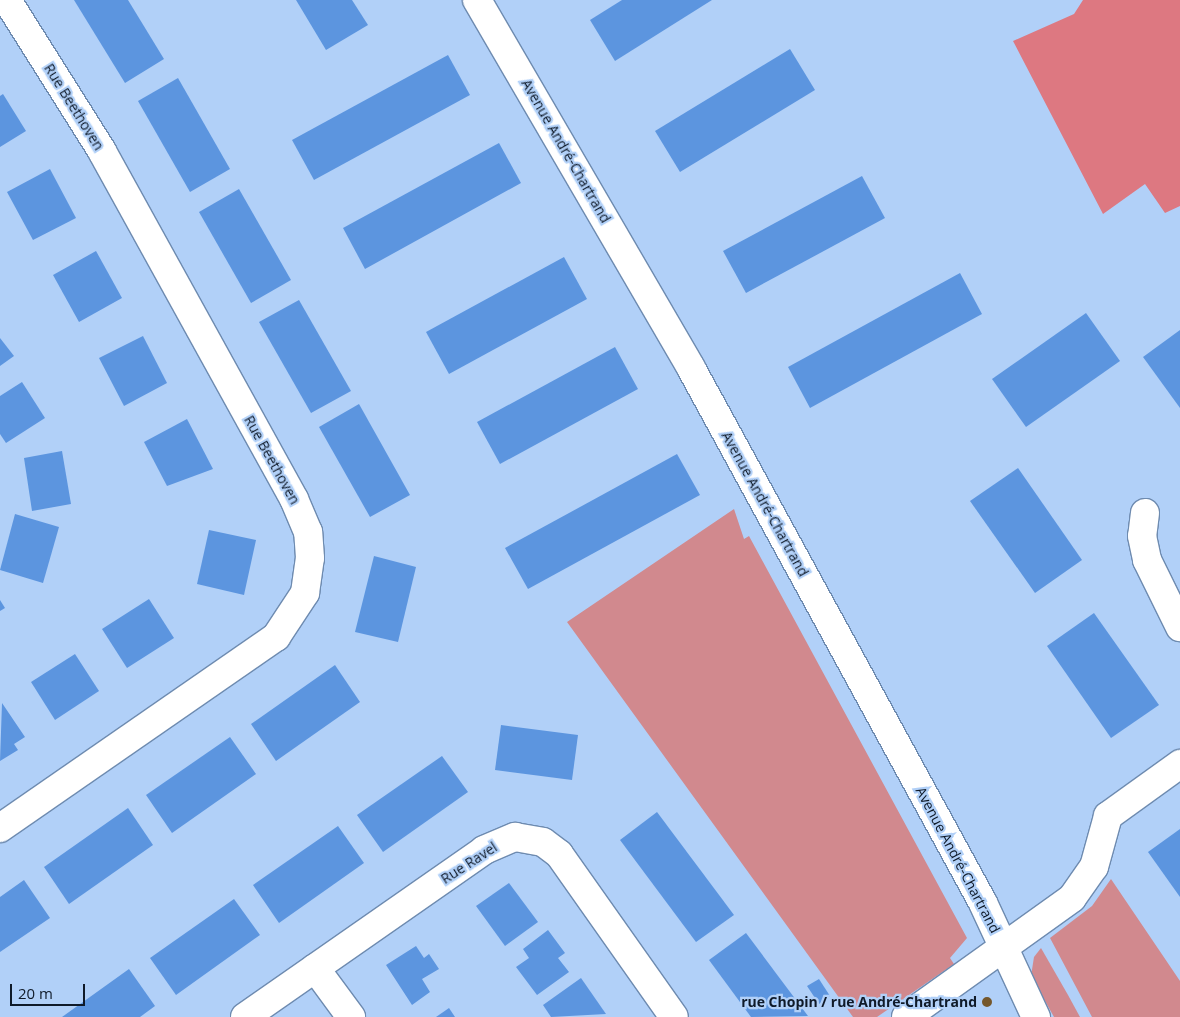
<!DOCTYPE html>
<meta charset="utf-8">
<style>
body{margin:0}
#map{position:relative;width:1180px;height:1017px;overflow:hidden;background:#b1d0f8;font-family:"Open Sans",sans-serif}
div>[style]{position:absolute}
[style*='--x']{left:calc(var(--x)*1px);top:calc(var(--y)*1px);width:calc(var(--w)*1px);rotate:calc(var(--a)*1deg)}
.green>*{inset:0;background:#d1898e}
.forest>*{inset:0;background:#dd7881}
.building>*{inset:0;background:#5c95df}
.roads{filter:drop-shadow(1px 0 #6e8bb0) drop-shadow(-1px 0 #6e8bb0) drop-shadow(0 1px #6e8bb0) drop-shadow(0 -1px #6e8bb0)}
.minor>*{height:28px;margin:-14px;padding:0 14px;transform-origin:14px;border-radius:14px;background:#fff}
.dots>*{width:14px;height:14px;translate:-50% -50%;box-sizing:border-box;border:2px solid #b1d0f8;border-radius:50%}
span{translate:-50% -50%;white-space:nowrap;text-align:center;line-height:1.15;-webkit-text-stroke:4.5px #b1d0f8;paint-order:stroke}
.street-label{font-size:14px;color:#0f1a29}
.poi-label{font-size:14px;color:#0f1a29;font-weight:700}
.right{translate:-100% -50%;text-align:right}
.scale{position:absolute;left:10px;top:984px;width:75px;height:22px;box-sizing:border-box;border:2px solid #0f1a29;border-top:0;padding-left:6px;font-size:15px;line-height:18px;white-space:nowrap;color:#0f1a29;-webkit-text-stroke:4px #b1d0f8;paint-order:stroke}
</style>
<div id="map">
<div class="green">
<div style="clip-path:polygon(734px 509px,744px 539px,749px 536px,967px 938px,950px 958px,954px 964px,877px 1017px,853px 1017px,567px 622px)"></div>
<div style="clip-path:polygon(1111px 879px,1180px 981px,1180px 1017px,1092px 1017px,1050px 938px,1092px 906px)"></div>
<div style="clip-path:polygon(1041px 948px,1068px 995px,1080px 1017px,1054px 1017px,1031px 976px,1034px 957px)"></div>
</div>
<div class="forest">
<div style="clip-path:polygon(1083px 0,1180px 0,1180px 206px,1165px 213px,1145px 184px,1103px 214px,1013px 41px,1074px 14px)"></div>
</div>
<div class="building">
<div style="clip-path:polygon(74px 0,128px 0,164px 59px,125px 83px)"></div>
<div style="clip-path:polygon(296px 0,352px 0,368px 25px,326px 50px)"></div>
<div style="clip-path:polygon(622px 0,712px 0,615px 61px,590px 20px)"></div>
<div style="clip-path:polygon(790px 49px,815px 90px,680px 172px,655px 131px)"></div>
<div style="clip-path:polygon(448px 55px,470px 95px,314px 180px,292px 140px)"></div>
<div style="clip-path:polygon(178px 78px,230px 169px,190px 192px,138px 101px)"></div>
<div style="clip-path:polygon(3px 94px,26px 131px,0 147px,0 96px)"></div>
<div style="clip-path:polygon(499px 143px,521px 183px,365px 269px,343px 228px)"></div>
<div style="clip-path:polygon(50px 169px,76px 218px,33px 240px,7px 192px)"></div>
<div style="clip-path:polygon(862px 176px,885px 218px,746px 293px,723px 251px)"></div>
<div style="clip-path:polygon(239px 189px,291px 280px,251px 303px,199px 212px)"></div>
<div style="clip-path:polygon(96px 251px,122px 298px,79px 322px,53px 275px)"></div>
<div style="clip-path:polygon(564px 257px,587px 299px,449px 374px,426px 332px)"></div>
<div style="clip-path:polygon(960px 273px,982px 314px,810px 408px,788px 367px)"></div>
<div style="clip-path:polygon(299px 300px,351px 391px,311px 413px,259px 322px)"></div>
<div style="clip-path:polygon(1086px 313px,1120px 361px,1026px 427px,992px 379px)"></div>
<div style="clip-path:polygon(1180px 330px,1180px 408px,1143px 357px)"></div>
<div style="clip-path:polygon(143px 336px,167px 383px,124px 406px,99px 358px)"></div>
<div style="clip-path:polygon(0 338px,14px 356px,0 366px)"></div>
<div style="clip-path:polygon(615px 347px,638px 389px,500px 464px,477px 422px)"></div>
<div style="clip-path:polygon(22px 382px,45px 418px,6px 443px,0 434px,0 396px)"></div>
<div style="clip-path:polygon(359px 404px,410px 495px,370px 517px,319px 427px)"></div>
<div style="clip-path:polygon(187px 419px,213px 469px,167px 486px,144px 442px)"></div>
<div style="clip-path:polygon(62px 451px,71px 504px,32px 511px,24px 458px)"></div>
<div style="clip-path:polygon(677px 454px,700px 495px,528px 589px,505px 548px)"></div>
<div style="clip-path:polygon(1018px 468px,1082px 560px,1035px 593px,970px 501px)"></div>
<div style="clip-path:polygon(15px 514px,59px 527px,43px 583px,0 570px)"></div>
<div style="clip-path:polygon(209px 530px,256px 540px,244px 595px,197px 584px)"></div>
<div style="clip-path:polygon(374px 556px,416px 567px,398px 642px,355px 632px)"></div>
<div style="clip-path:polygon(149px 599px,174px 638px,127px 668px,102px 629px)"></div>
<div style="clip-path:polygon(0 600px,5px 608px,0 611px)"></div>
<div style="clip-path:polygon(1094px 613px,1159px 705px,1111px 738px,1047px 646px)"></div>
<div style="clip-path:polygon(75px 654px,99px 691px,55px 720px,31px 682px)"></div>
<div style="clip-path:polygon(335px 665px,360px 702px,276px 761px,251px 724px)"></div>
<div style="clip-path:polygon(2px 703px,25px 737px,14px 744px,18px 750px,0 761px)"></div>
<div style="clip-path:polygon(501px 725px,578px 735px,572px 780px,495px 770px)"></div>
<div style="clip-path:polygon(230px 737px,256px 774px,172px 833px,146px 795px)"></div>
<div style="clip-path:polygon(442px 756px,468px 792px,383px 852px,357px 815px)"></div>
<div style="clip-path:polygon(128px 808px,153px 845px,69px 904px,44px 867px)"></div>
<div style="clip-path:polygon(657px 812px,734px 915px,696px 942px,620px 840px)"></div>
<div style="clip-path:polygon(338px 826px,364px 863px,279px 923px,253px 885px)"></div>
<div style="clip-path:polygon(1180px 829px,1180px 897px,1148px 852px)"></div>
<div style="clip-path:polygon(24px 880px,50px 918px,0 952px,0 897px)"></div>
<div style="clip-path:polygon(509px 883px,538px 922px,505px 946px,476px 906px)"></div>
<div style="clip-path:polygon(234px 899px,260px 935px,176px 995px,150px 958px)"></div>
<div style="clip-path:polygon(548px 930px,565px 953px,558px 958px,569px 972px,537px 995px,516px 967px,529px 958px,523px 949px)"></div>
<div style="clip-path:polygon(746px 933px,808px 1016px,751px 1017px,709px 960px)"></div>
<div style="clip-path:polygon(416px 946px,424px 958px,429px 954px,439px 969px,422px 979px,430px 992px,412px 1005px,386px 965px)"></div>
<div style="clip-path:polygon(129px 969px,155px 1006px,140px 1017px,62px 1017px)"></div>
<div style="clip-path:polygon(581px 978px,606px 1014px,551px 1017px,543px 1005px)"></div>
<div style="clip-path:polygon(819px 979px,830px 996px,819px 1004px,807px 986px)"></div>
<div style="clip-path:polygon(449px 1008px,455px 1017px,436px 1017px)"></div>
</div>
<div class="roads">
<div class="minor">
<div style="--x:477;--y:0;--w:426;--a:59.8"></div>
<div style="--x:691;--y:368;--w:609;--a:61.37"></div>
<div style="--x:983;--y:903;--w:126;--a:65.1"></div>
<div style="--x:1145;--y:513;--w:23;--a:97"></div>
<div style="--x:1142;--y:536;--w:25;--a:78"></div>
<div style="--x:1147;--y:560;--w:75;--a:63.8"></div>
<div style="--x:0;--y:828;--w:336;--a:-34.7"></div>
<div style="--x:276;--y:637;--w:53;--a:-56.6"></div>
<div style="--x:305;--y:593;--w:35;--a:-82"></div>
<div style="--x:310;--y:558;--w:26;--a:-94"></div>
<div style="--x:308;--y:532;--w:36;--a:-113"></div>
<div style="--x:294;--y:499;--w:397;--a:-118.9"></div>
<div style="--x:102;--y:151;--w:178;--a:-122.2"></div>
<div style="--x:315;--y:968;--w:61;--a:53.7"></div>
<div style="--x:245;--y:1017;--w:292;--a:-34.9"></div>
<div style="--x:484;--y:850;--w:34;--a:-23"></div>
<div style="--x:515;--y:837;--w:28;--a:10"></div>
<div style="--x:543;--y:842;--w:20;--a:37"></div>
<div style="--x:559;--y:854;--w:199;--a:54.8"></div>
<div style="--x:906;--y:1017;--w:204;--a:-35.6"></div>
<div style="--x:1072;--y:898;--w:38;--a:-55"></div>
<div style="--x:1094;--y:867;--w:53;--a:-74.6"></div>
<div style="--x:1108;--y:816;--w:89;--a:-35.8"></div>
</div>
</div>
<div class="dots">
<div style="left:987px;top:1002px;background:#75572b"></div>
</div>
<div class="street-label">
<span style="left:74px;top:107px;rotate:58deg">Rue Beethoven</span>
<span style="left:566px;top:151px;rotate:60deg">Avenue André-Chartrand</span>
<span style="left:272px;top:460px;rotate:61deg">Rue Beethoven</span>
<span style="left:765px;top:504px;rotate:61deg">Avenue André-Chartrand</span>
<span style="left:958px;top:860px;rotate:62deg">Avenue André-Chartrand</span>
<span style="left:469px;top:863px;rotate:-33deg">Rue Ravel</span>
</div>
<div class="poi-label">
<span class="right" style="left:977px;top:1002px">rue Chopin / rue André-Chartrand</span>
</div>
<div class="scale">20 m</div>
</div>
